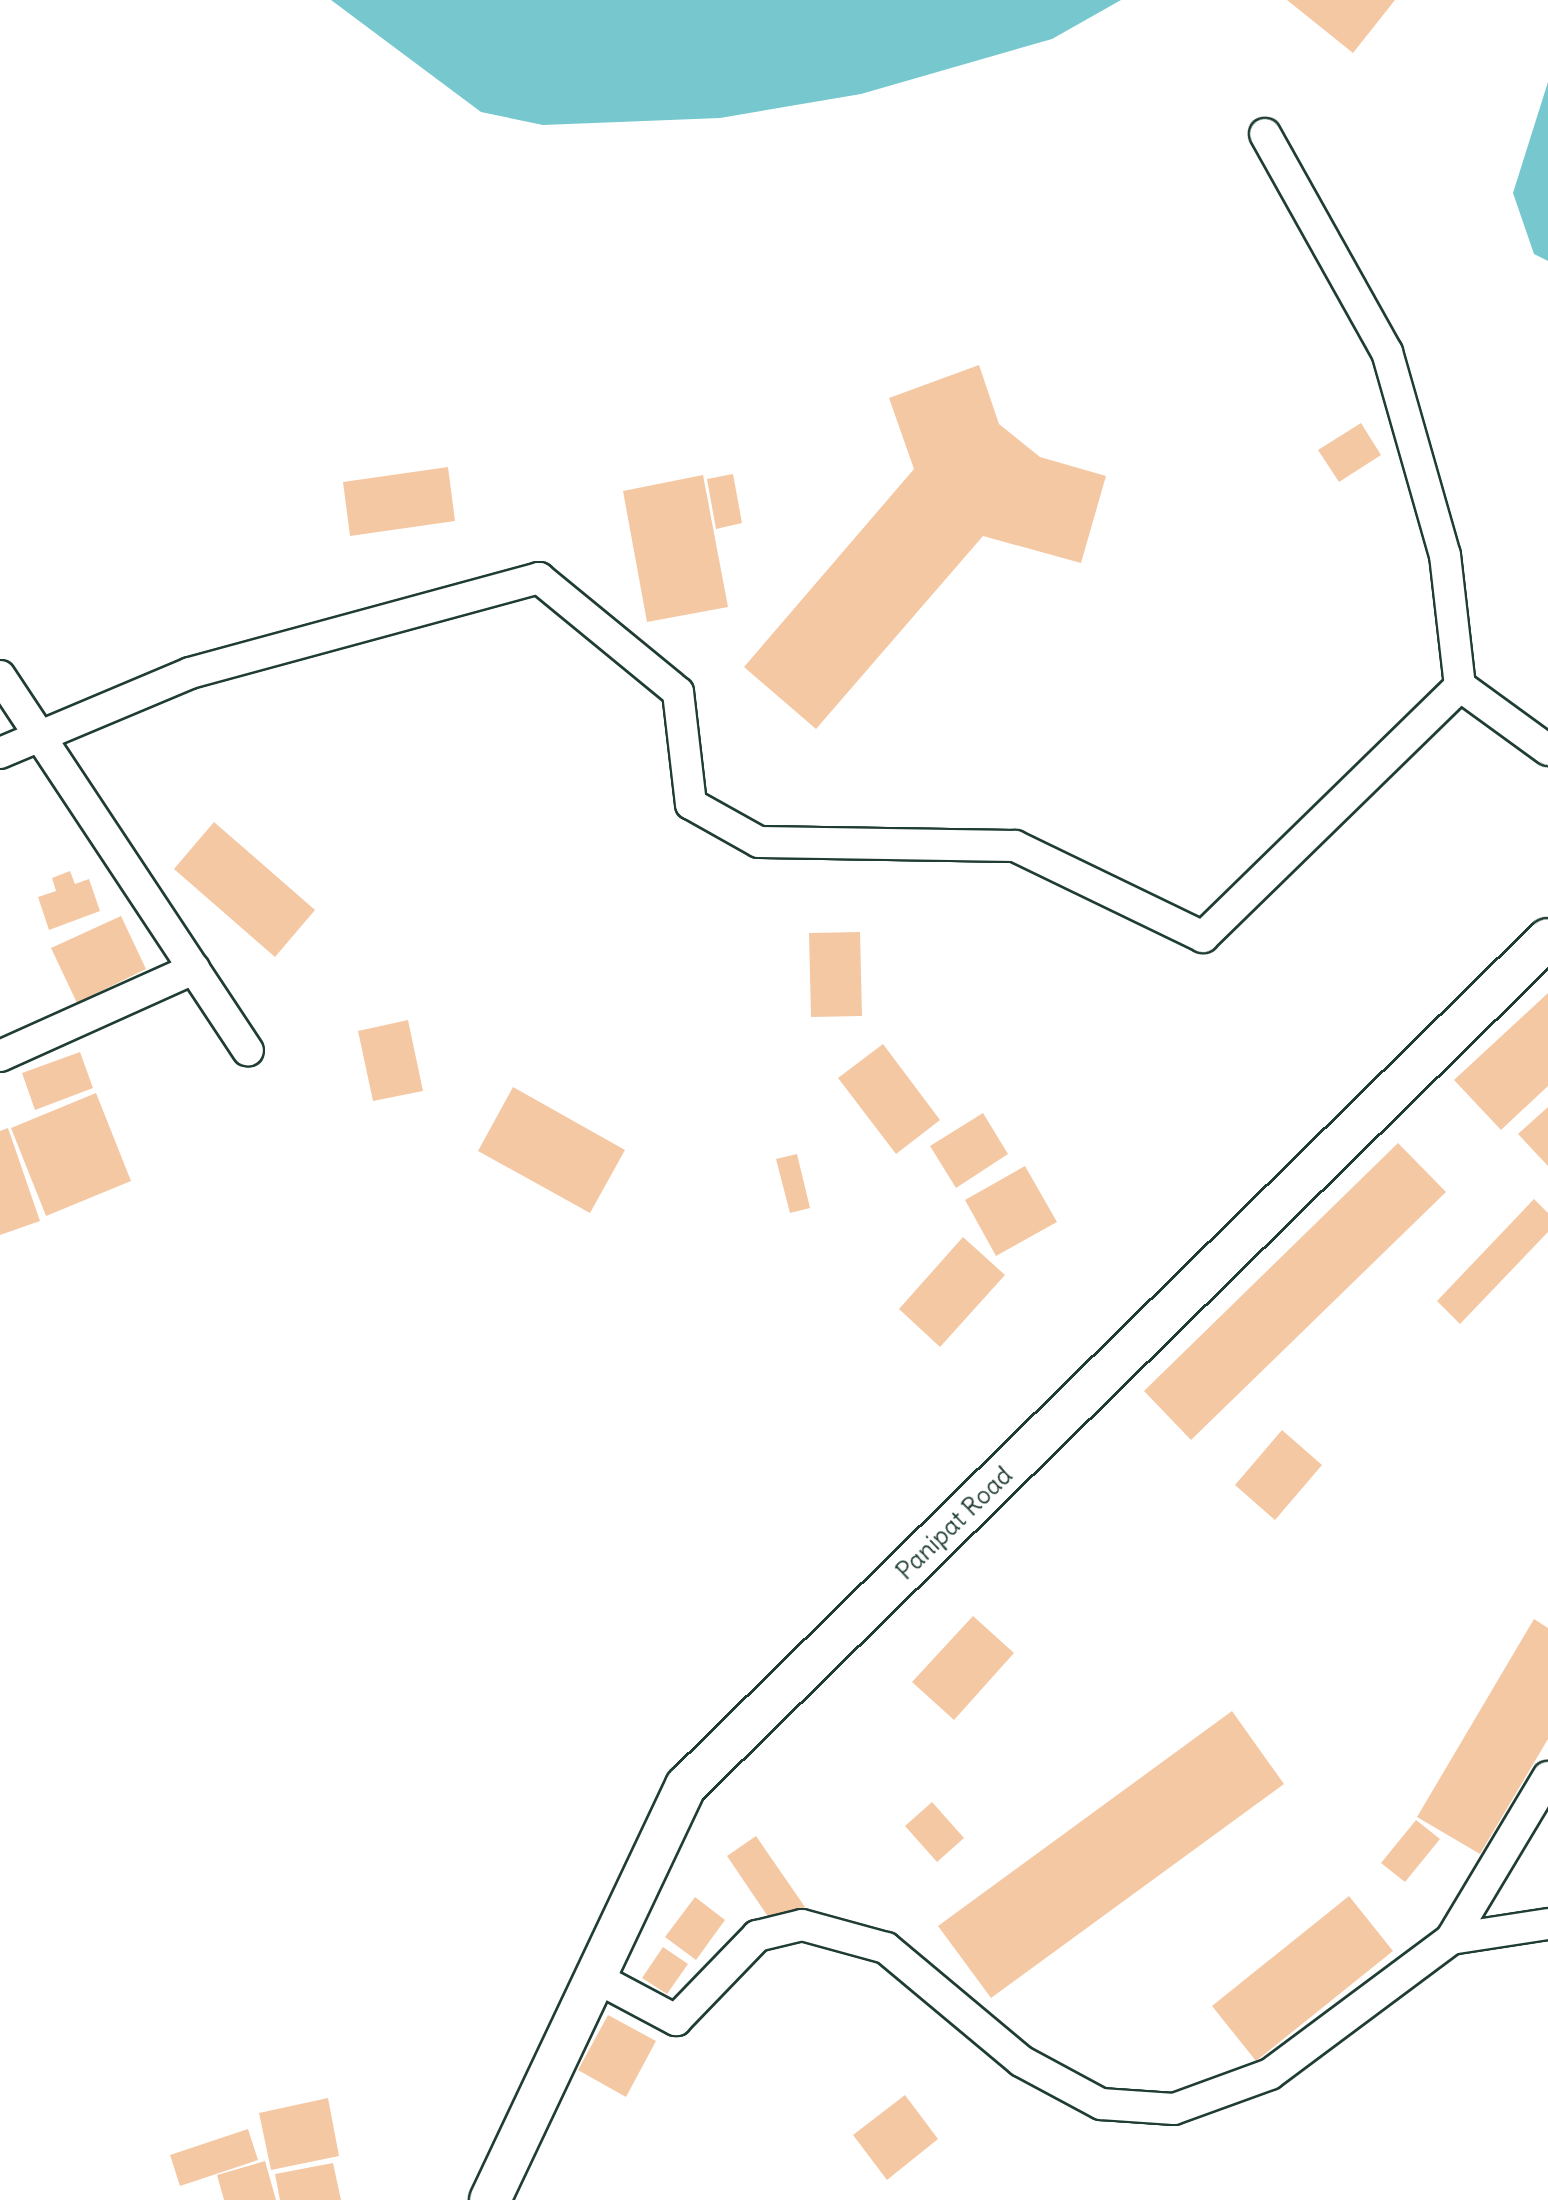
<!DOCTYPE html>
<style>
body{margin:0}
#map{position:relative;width:1548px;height:2200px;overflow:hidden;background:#fff;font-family:Delius,sans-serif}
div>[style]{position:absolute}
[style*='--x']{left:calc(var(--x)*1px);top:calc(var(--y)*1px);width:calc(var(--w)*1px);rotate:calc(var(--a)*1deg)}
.water>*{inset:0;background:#77c8ce}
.building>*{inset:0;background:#f5c8a4}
.roads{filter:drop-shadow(2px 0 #1f3d34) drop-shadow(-2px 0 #1f3d34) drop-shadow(0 2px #1f3d34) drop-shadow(0 -2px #1f3d34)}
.street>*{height:30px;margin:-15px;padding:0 15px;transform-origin:15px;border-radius:15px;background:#fff}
.secondary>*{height:40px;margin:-20px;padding:0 20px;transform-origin:20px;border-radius:20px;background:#fff}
span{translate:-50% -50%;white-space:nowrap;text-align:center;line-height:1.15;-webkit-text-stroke:8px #fff;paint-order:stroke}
.street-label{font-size:25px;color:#1f3d34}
</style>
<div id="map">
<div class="water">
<div style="clip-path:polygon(331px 0,1121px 0,1052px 39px,861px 94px,720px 118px,543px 125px,481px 112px)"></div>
<div style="clip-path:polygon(1548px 82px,1548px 261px,1534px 254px,1513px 193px)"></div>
</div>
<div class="building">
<div style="clip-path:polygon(1287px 0,1395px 0,1353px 53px)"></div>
<div style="clip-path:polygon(979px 365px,999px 424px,1040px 457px,1106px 476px,1081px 563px,983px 536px,816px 729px,744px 667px,914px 469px,889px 398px)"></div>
<div style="clip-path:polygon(1361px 423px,1381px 455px,1339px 482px,1318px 450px)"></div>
<div style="clip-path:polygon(448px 467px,455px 521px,350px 536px,343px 482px)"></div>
<div style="clip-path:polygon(733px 474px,742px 523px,716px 529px,707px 479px)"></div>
<div style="clip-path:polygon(703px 475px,728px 607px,647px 622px,623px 491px)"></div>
<div style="clip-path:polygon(214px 822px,315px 910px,275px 957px,174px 869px)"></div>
<div style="clip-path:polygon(70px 871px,75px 884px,89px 879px,100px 911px,49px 930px,38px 897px,56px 891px,52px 878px)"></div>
<div style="clip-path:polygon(121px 916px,146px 969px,77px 1003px,51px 948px)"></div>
<div style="clip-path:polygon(860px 932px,862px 1016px,811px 1017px,809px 933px)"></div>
<div style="clip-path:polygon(1548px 993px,1548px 1086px,1501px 1130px,1454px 1080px)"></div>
<div style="clip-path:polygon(408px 1020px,423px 1091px,373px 1101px,358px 1031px)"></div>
<div style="clip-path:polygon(883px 1044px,940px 1120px,896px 1154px,838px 1078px)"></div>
<div style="clip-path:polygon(80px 1052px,93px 1088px,35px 1110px,22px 1073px)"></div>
<div style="clip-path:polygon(513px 1087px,625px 1150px,590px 1213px,478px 1151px)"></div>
<div style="clip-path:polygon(96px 1093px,131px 1181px,46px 1216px,11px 1128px)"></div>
<div style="clip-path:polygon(1548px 1107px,1548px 1166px,1518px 1134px)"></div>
<div style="clip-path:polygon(983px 1113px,1008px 1154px,956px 1188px,930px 1146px)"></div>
<div style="clip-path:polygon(8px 1128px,40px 1221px,0 1235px,0 1131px)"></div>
<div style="clip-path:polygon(1398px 1143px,1446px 1192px,1191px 1440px,1144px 1391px)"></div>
<div style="clip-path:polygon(797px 1154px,810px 1208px,790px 1213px,776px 1159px)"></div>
<div style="clip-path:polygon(1025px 1166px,1057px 1222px,996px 1256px,965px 1200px)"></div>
<div style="clip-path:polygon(1534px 1199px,1548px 1213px,1548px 1232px,1460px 1324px,1437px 1301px)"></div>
<div style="clip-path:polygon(963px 1237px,1005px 1275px,940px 1347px,899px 1309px)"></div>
<div style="clip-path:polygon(1282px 1430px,1322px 1465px,1275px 1520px,1235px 1485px)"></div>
<div style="clip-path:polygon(973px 1616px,1014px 1653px,954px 1720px,912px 1682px)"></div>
<div style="clip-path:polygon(1534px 1619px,1548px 1628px,1548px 1739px,1480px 1854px,1417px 1817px)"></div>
<div style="clip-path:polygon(1232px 1711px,1284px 1784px,991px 1998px,938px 1926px)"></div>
<div style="clip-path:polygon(932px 1802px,964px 1838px,937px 1862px,905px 1826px)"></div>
<div style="clip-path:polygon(1416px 1820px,1440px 1839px,1405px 1882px,1381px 1863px)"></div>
<div style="clip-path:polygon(756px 1836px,805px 1907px,775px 1927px,727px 1856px)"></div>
<div style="clip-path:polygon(1349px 1896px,1393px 1951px,1256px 2061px,1212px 2006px)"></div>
<div style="clip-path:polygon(695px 1897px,725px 1920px,696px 1960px,665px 1937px)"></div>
<div style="clip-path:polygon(663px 1947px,688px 1964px,667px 1994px,642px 1978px)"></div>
<div style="clip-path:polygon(608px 2015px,656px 2041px,626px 2097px,578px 2070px)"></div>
<div style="clip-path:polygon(905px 2095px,938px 2139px,887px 2180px,853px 2135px)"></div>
<div style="clip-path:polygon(328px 2098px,339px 2156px,271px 2170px,259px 2113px)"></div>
<div style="clip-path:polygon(248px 2129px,258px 2160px,180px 2186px,170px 2155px)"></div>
<div style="clip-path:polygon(265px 2161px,276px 2200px,224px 2200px,217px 2175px)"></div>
<div style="clip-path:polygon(333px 2163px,341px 2200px,280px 2200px,275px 2174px)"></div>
</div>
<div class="roads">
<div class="street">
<div style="--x:1265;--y:134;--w:250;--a:60.8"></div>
<div style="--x:1387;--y:352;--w:211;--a:74.1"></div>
<div style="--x:1445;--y:555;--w:132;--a:83.5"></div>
<div style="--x:1460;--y:686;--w:109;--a:36"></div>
<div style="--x:0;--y:676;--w:449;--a:56.5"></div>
<div style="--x:0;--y:753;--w:206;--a:-22.8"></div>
<div style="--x:190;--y:673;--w:362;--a:-15.2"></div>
<div style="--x:539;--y:578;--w:180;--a:39.4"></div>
<div style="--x:678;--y:692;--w:113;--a:83.4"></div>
<div style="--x:691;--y:804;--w:78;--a:29.2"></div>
<div style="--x:759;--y:842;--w:256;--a:0.9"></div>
<div style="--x:1015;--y:846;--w:209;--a:25.8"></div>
<div style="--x:1203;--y:937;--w:359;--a:-44.3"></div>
<div style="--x:0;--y:1056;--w:213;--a:-24.2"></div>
<div style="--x:1451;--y:1939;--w:189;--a:-59.1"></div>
<div style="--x:595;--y:1977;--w:92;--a:28"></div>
<div style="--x:676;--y:2020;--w:117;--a:-46"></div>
<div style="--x:757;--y:1936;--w:46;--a:-13.7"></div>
<div style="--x:802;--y:1925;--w:87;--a:15.3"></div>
<div style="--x:886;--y:1948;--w:176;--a:39.9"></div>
<div style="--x:1021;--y:2061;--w:91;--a:28.3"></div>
<div style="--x:1101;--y:2104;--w:73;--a:3.9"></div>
<div style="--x:1174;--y:2109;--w:102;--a:-20"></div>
<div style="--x:1270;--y:2074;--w:226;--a:-36.7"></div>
<div style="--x:1451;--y:1939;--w:98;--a:-8.8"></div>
</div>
<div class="secondary">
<div style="--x:490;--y:2200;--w:458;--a:-64.7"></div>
<div style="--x:686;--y:1786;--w:1208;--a:-44.5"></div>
</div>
</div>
<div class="street-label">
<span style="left:954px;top:1523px;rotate:-44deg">Panipat Road</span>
</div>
</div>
